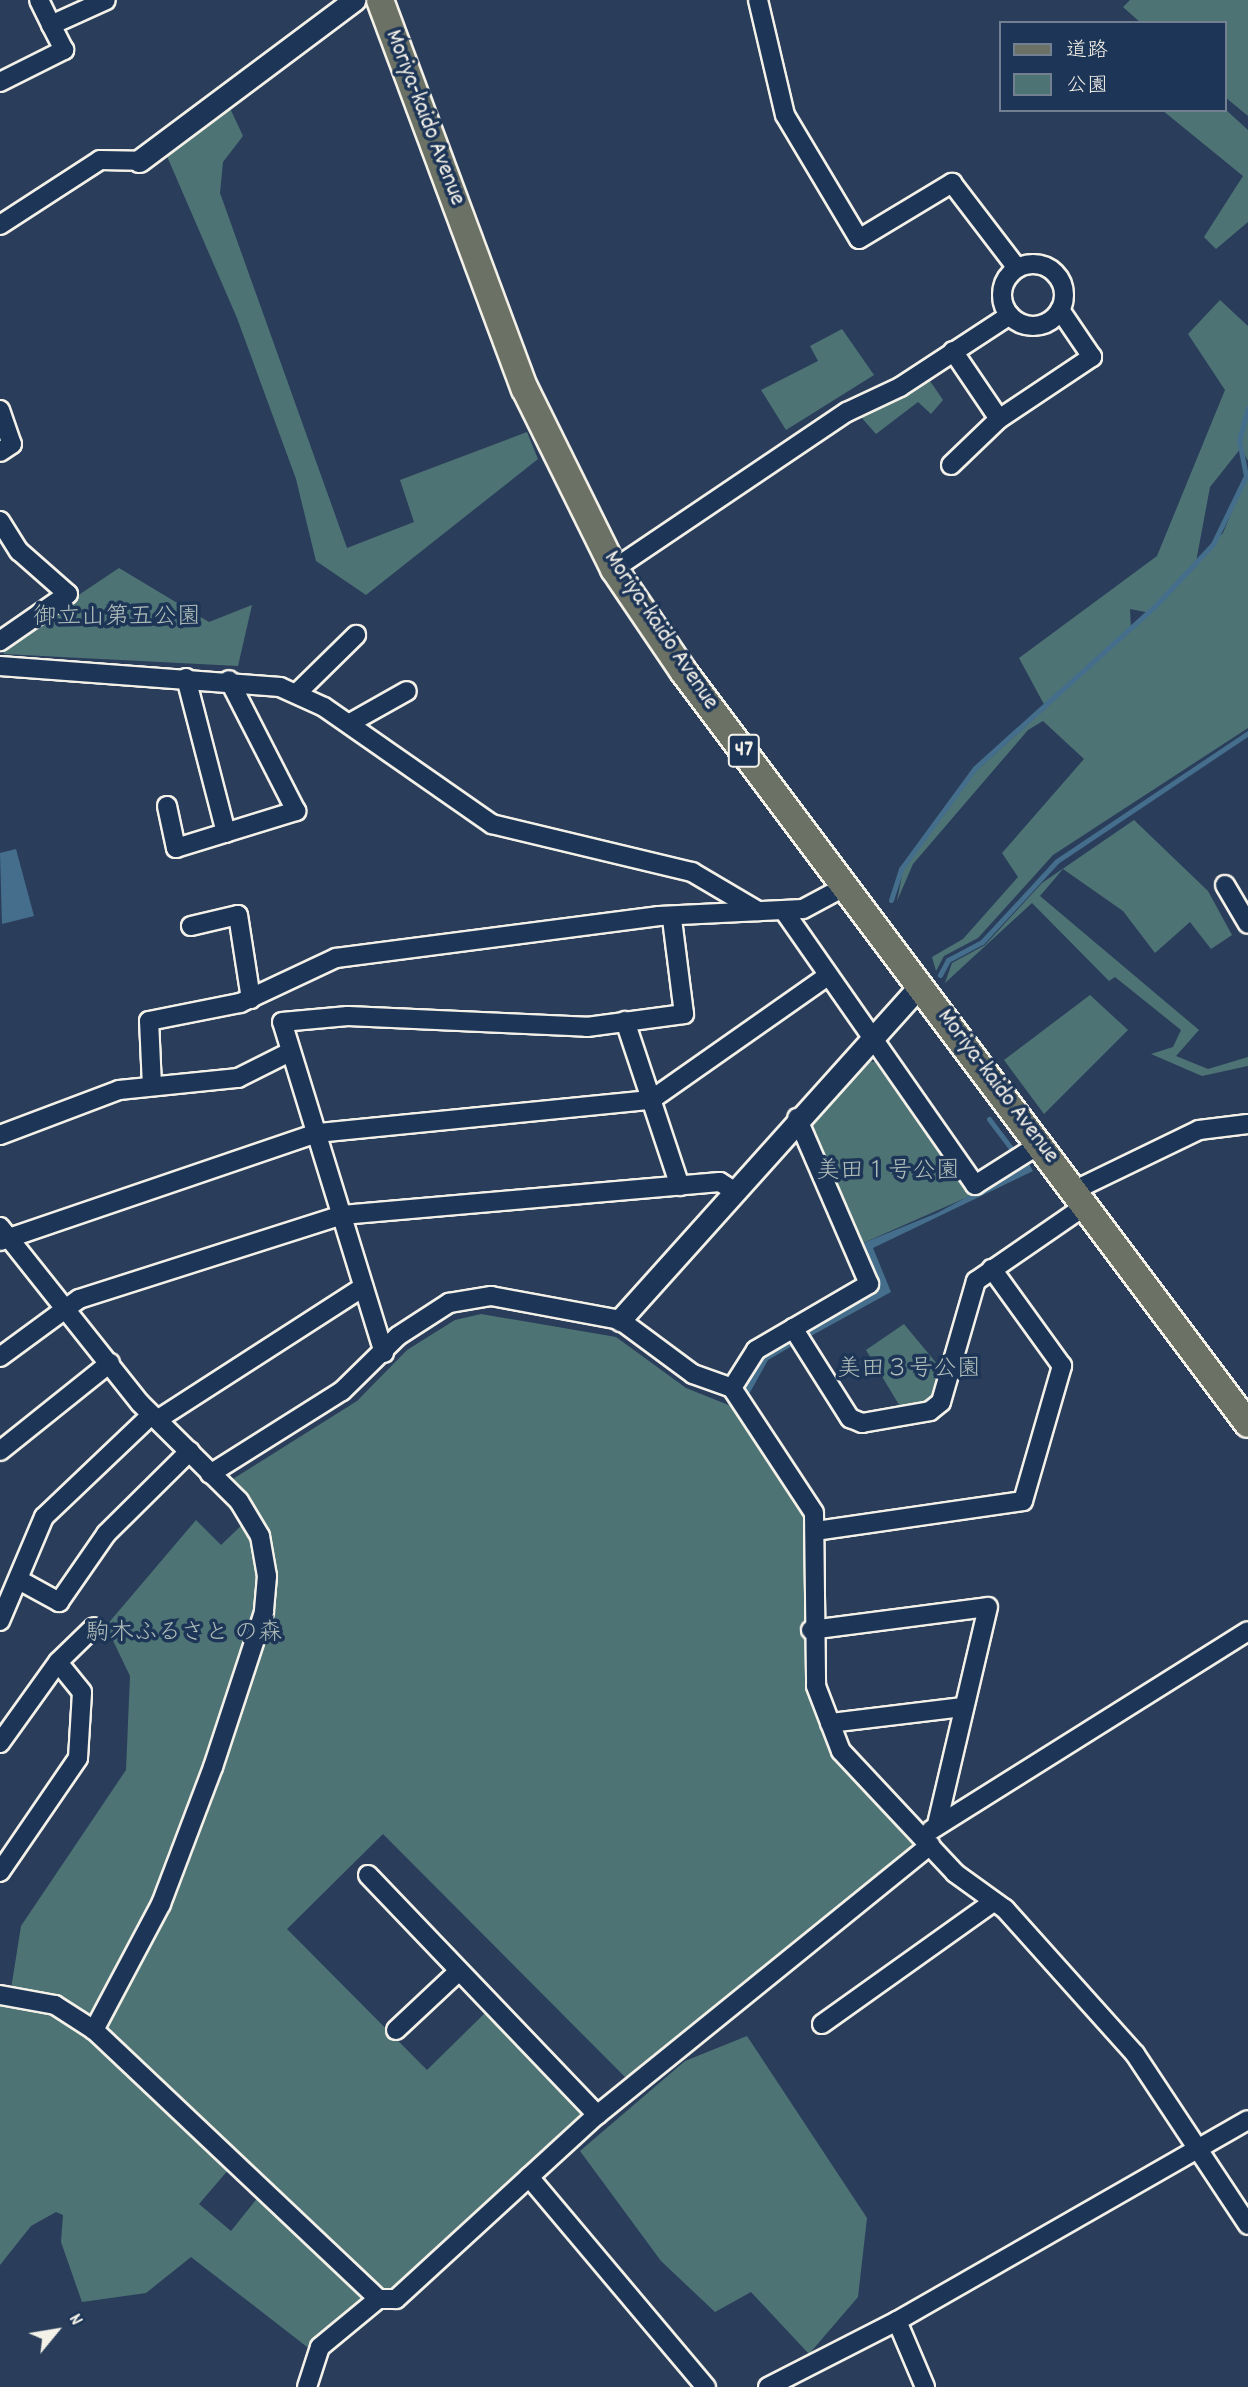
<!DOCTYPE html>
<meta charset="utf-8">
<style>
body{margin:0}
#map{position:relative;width:1248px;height:2387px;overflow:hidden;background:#2a3e5b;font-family:Dekko,"Klee One",sans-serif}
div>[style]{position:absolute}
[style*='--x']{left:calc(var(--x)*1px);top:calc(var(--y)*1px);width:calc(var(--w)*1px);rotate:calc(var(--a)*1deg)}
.green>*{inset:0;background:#4e7375}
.water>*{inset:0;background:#446e8b}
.stream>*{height:5px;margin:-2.5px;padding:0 2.5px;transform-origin:2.5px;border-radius:2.5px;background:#446e8b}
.roads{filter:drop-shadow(2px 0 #f4f1e8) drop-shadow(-2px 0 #f4f1e8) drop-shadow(0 2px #f4f1e8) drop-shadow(0 -2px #f4f1e8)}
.minor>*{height:18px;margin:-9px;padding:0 9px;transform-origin:9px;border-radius:9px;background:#1d3557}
.minor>.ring{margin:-9px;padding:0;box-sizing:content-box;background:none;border:18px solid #1d3557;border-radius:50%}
.tertiary>*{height:21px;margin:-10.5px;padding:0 10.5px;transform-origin:10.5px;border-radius:10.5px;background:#1d3557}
.primary>*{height:26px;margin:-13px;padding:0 13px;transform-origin:13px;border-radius:13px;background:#6b7165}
span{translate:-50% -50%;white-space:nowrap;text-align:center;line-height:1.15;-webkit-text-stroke:7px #1d3557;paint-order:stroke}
.shield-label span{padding:2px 5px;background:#1d3557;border:2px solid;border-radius:5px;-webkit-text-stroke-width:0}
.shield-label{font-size:23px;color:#f4f1e8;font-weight:700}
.street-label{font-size:24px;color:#f4f1e8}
.park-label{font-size:24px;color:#b2bfba}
.legend{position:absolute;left:999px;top:21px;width:228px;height:91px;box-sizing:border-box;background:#1d3557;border:2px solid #738091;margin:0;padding:9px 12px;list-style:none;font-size:21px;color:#f4f1e8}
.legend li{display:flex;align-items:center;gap:14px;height:35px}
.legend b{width:35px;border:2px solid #738091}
.north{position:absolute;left:21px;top:2296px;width:70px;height:70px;-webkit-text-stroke:5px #1d3557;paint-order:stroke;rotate:60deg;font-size:19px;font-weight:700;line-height:28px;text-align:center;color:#f4f1e8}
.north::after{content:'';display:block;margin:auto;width:24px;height:32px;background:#f4f1e8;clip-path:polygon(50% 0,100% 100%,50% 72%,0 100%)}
</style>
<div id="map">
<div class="green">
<div style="clip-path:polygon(1130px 0,1248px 0,1248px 116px,1225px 97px,1225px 23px,1141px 23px,1123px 7px)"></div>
<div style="clip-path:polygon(228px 104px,243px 136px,223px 162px,220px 193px,347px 548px,414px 522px,400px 480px,527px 432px,538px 459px,366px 595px,316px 561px,296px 479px,237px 318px,166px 154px)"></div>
<div style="clip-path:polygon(1225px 109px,1248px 130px,1248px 222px,1216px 249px,1204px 237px,1243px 176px,1162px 110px)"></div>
<div style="clip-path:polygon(evenodd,1220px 300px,1248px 326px,1248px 461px,1241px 448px,1210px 487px,1196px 562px,1223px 533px,1248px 472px,1248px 728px,1053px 855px,978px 938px,944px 956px,936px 971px,932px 957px,963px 939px,1018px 877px,1002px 853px,1084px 759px,1043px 721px,1028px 730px,913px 864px,897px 901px,903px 870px,976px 771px,1046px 708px,1019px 658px,1157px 556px,1225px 390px,1188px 334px,1220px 300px,1130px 609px,1151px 613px,1131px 631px,1131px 630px,1130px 609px)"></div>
<div style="clip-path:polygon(842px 329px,874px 375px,786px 430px,761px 390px,818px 361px,810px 346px)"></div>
<div style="clip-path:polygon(928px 378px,943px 400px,931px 414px,918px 402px,876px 434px,861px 417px)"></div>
<div style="clip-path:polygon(119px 568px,209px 622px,252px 605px,238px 666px,4px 654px,1px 647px)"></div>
<div style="clip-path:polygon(1134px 820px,1208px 891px,1232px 935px,1211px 949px,1190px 922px,1155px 953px,1123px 911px,1063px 869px,1040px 896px,1199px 1030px,1176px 1056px,1208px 1069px,1248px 1057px,1248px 1066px,1202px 1076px,1151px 1054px,1173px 1047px,1181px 1030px,1115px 977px,1109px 981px,1032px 903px,945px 983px,952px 963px,985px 945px,1042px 883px)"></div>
<div style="clip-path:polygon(1090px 995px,1128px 1030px,1044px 1114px,1004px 1060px)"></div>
<div style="clip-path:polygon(864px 1061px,875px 1062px,970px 1196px,861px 1244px,811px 1130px,813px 1118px)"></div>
<div style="clip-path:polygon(481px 1314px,616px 1337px,686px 1388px,741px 1410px,806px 1517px,804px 1625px,810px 1689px,835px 1758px,916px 1844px,626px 2078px,383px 1834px,287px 1929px,427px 2070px,487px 2011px,591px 2114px,394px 2293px,380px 2292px,107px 2035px,106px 2026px,274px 1585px,228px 1482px,357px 1401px,407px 1350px,455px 1320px)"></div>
<div style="clip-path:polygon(904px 1324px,942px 1370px,934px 1399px,901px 1408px,866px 1350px)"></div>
<div style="clip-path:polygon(196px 1520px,221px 1545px,245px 1522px,262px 1587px,251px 1637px,157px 1900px,88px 2016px,11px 1989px,21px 1926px,126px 1770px,130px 1676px,106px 1626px)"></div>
<div style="clip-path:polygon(0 2001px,35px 2003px,83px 2029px,229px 2169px,199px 2204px,231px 2231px,259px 2196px,364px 2298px,359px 2307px,311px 2350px,191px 2257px,146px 2293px,82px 2302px,61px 2242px,63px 2215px,56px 2212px,31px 2226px,0 2265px)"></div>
<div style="clip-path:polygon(747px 2036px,867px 2218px,858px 2297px,809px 2354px,751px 2292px,715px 2312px,661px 2261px,580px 2151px,685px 2061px)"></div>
</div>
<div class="water">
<div style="clip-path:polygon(16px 849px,34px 916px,2px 924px,0 853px)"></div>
<div style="clip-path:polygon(1029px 1164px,1033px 1171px,873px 1248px,891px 1292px,809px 1337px,810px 1328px,879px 1289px,861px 1244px,937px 1213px)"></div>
<div style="clip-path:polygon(784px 1342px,792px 1346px,768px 1360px,748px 1396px,743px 1388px,762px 1355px)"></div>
</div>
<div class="stream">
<div style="--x:891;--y:900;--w:33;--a:-72"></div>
<div style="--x:901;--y:869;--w:125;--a:-53.8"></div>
<div style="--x:975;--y:768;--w:242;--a:-42"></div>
<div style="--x:1155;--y:606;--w:85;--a:-46.9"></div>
<div style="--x:1213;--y:544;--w:76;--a:-64.1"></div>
<div style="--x:1246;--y:476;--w:36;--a:-101"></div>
<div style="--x:1239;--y:441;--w:34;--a:-75"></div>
<div style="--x:940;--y:975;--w:17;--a:-62"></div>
<div style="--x:948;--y:960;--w:38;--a:-28"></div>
<div style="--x:982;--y:942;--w:110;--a:-47.2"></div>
<div style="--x:1057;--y:861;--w:230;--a:-33.8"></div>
<div style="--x:989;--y:1119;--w:41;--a:52.9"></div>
</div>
<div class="roads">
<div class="minor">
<div style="--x:39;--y:0;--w:28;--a:64"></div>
<div style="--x:758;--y:0;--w:118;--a:76.8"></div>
<div style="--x:785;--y:115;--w:144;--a:59.2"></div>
<div style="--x:859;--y:239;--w:109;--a:-31.1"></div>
<div style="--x:952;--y:183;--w:107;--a:52.6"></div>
<div style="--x:0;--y:82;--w:72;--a:-26.6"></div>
<div style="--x:64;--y:50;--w:28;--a:-117"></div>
<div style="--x:51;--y:25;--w:60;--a:-24.4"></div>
<div style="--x:0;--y:225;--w:119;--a:-33"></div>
<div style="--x:100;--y:160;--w:39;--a:1"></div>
<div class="ring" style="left:1002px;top:264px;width:44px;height:44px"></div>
<div style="--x:953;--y:351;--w:82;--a:55.9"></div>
<div style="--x:999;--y:419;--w:112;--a:-33.7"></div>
<div style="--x:1092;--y:357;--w:57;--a:-124.2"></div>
<div style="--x:0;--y:410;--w:36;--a:71"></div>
<div style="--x:12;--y:444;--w:14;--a:146"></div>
<div style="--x:951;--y:465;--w:66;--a:-43.8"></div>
<div style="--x:0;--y:521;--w:36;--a:58"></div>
<div style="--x:19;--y:551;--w:65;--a:41.3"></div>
<div style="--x:68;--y:594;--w:83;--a:145.3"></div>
<div style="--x:614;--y:569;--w:281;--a:-34"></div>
<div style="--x:847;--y:412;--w:59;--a:-25.3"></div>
<div style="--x:900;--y:387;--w:131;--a:-33.2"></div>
<div style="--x:0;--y:666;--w:281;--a:4.3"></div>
<div style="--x:280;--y:687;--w:48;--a:24.4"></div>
<div style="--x:324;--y:707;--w:205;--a:34.9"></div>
<div style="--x:492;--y:824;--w:206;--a:13.5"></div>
<div style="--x:692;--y:872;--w:77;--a:30.6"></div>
<div style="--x:186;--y:678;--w:160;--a:75.5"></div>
<div style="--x:297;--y:693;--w:83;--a:-44.5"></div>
<div style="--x:350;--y:723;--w:65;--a:-29.3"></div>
<div style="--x:167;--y:806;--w:43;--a:77.9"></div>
<div style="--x:176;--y:848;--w:126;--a:-17.1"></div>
<div style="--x:296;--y:811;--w:147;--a:-117.1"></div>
<div style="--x:1225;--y:885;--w:45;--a:59.5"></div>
<div style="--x:784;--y:911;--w:334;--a:55.1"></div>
<div style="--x:975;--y:1185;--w:77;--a:-32.2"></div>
<div style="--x:191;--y:926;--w:48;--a:-13.2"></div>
<div style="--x:238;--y:915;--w:85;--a:81.2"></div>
<div style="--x:625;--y:1021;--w:174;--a:71.6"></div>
<div style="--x:152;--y:1086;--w:65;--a:-92.6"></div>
<div style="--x:149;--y:1021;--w:93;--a:-11.2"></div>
<div style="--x:240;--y:1003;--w:106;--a:-25.1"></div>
<div style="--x:336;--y:958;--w:326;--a:-7.4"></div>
<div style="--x:659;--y:916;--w:144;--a:-2.8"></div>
<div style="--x:803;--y:909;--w:49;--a:-28.1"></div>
<div style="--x:0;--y:1135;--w:127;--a:-20.7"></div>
<div style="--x:119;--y:1090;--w:120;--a:-5.8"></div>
<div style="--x:238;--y:1078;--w:58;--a:-26.6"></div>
<div style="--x:1075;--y:1190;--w:138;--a:-25.8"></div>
<div style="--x:1199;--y:1130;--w:49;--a:-7"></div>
<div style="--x:0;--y:1227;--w:225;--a:51.5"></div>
<div style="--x:140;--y:1403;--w:139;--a:44.7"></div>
<div style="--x:239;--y:1501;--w:41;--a:59"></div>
<div style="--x:260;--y:1536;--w:41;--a:80.1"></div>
<div style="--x:267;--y:1576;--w:36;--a:95"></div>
<div style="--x:264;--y:1612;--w:163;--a:108.2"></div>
<div style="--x:213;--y:1767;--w:147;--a:110.8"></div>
<div style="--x:161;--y:1904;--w:143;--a:118"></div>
<div style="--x:94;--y:2030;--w:391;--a:43.4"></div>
<div style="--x:0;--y:1241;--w:336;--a:-18.8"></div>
<div style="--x:318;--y:1133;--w:335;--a:-5.7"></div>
<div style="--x:651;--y:1100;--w:214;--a:-35.1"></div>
<div style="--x:793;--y:1328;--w:107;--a:57.7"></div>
<div style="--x:850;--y:1418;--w:13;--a:23"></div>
<div style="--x:862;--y:1423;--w:69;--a:-10"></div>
<div style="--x:930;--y:1411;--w:14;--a:-39"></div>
<div style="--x:941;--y:1402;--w:126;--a:-73.9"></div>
<div style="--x:976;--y:1281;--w:134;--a:-34.6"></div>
<div style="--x:384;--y:1353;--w:346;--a:-107.1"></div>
<div style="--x:282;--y:1022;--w:66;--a:-5.2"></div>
<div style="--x:348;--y:1016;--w:239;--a:2.6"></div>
<div style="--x:587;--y:1027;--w:98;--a:-7.6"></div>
<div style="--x:684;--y:1014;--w:96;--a:-97.2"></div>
<div style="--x:0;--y:1357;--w:98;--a:-36.3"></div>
<div style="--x:79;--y:1299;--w:276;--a:-17.7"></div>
<div style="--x:342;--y:1215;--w:379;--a:-5"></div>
<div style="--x:720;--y:1182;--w:17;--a:33"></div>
<div style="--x:732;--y:1388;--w:45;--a:-57.7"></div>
<div style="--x:756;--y:1350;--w:131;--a:-30.3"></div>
<div style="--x:869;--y:1284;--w:181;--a:-113.4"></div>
<div style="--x:160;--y:1418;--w:242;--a:-32.8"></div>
<div style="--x:0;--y:1451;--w:141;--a:-38.7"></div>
<div style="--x:210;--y:1474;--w:156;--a:-32.2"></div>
<div style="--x:342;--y:1391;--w:78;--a:-44.5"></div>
<div style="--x:398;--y:1336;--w:61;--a:-32.9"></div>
<div style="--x:449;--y:1303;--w:43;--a:-9.5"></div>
<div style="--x:491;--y:1296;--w:131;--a:10.5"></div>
<div style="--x:620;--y:1320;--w:91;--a:36.5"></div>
<div style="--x:693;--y:1374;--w:41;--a:19.7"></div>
<div style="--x:732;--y:1388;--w:149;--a:56.7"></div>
<div style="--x:814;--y:1513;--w:173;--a:89.3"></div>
<div style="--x:816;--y:1686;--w:70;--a:69"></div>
<div style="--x:841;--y:1751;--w:167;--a:46.9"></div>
<div style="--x:955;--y:1873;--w:62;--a:35.8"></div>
<div style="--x:1005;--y:1909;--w:195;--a:48.1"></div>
<div style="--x:1135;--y:2054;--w:205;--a:56.5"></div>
<div style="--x:815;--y:1531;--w:210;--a:-8.2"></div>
<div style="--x:1023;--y:1501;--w:141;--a:-73.9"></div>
<div style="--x:1062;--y:1366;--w:120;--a:-125.8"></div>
<div style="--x:19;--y:1580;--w:46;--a:28.8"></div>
<div style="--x:59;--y:1602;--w:83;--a:-55.3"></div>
<div style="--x:106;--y:1534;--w:118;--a:-44.7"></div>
<div style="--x:0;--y:1621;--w:113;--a:-67.1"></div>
<div style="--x:44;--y:1517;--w:148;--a:-43.6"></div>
<div style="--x:811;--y:1630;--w:178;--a:-7.4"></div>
<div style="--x:988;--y:1607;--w:223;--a:103.2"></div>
<div style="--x:830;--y:1723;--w:133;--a:-6.9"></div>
<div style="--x:0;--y:1743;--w:100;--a:-54.4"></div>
<div style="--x:58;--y:1662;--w:50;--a:-44.2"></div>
<div style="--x:931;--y:1830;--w:374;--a:-32.1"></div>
<div style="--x:0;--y:1872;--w:138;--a:-55.6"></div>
<div style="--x:78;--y:1758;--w:66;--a:-86.5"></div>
<div style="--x:82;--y:1692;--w:38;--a:-129"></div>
<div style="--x:368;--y:1875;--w:332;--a:46.3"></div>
<div style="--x:0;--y:1995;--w:56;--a:10.3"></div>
<div style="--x:55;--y:2005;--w:46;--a:32.7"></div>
<div style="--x:822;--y:2024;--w:210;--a:-35.5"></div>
<div style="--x:396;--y:2030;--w:85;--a:-43.1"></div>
<div style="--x:529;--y:2177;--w:275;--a:49.9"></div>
<div style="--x:897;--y:2321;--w:72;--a:67"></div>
<div style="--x:307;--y:2387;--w:42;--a:-72"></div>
<div style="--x:320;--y:2347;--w:75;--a:-39.6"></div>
<div style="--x:378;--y:2299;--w:18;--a:0"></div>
<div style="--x:396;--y:2299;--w:273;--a:-42.5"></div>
<div style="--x:597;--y:2115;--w:429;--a:-39"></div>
<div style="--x:768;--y:2387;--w:145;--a:-27.1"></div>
<div style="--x:897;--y:2321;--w:404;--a:-29.8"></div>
</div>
<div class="tertiary">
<div style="--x:139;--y:161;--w:269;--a:-36.8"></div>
<div style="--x:620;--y:1320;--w:449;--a:-48.1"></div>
</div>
<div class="primary">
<div style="--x:380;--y:0;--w:415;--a:69.6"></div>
<div style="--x:525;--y:389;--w:201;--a:63.7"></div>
<div style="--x:614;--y:569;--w:123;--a:55.9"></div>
<div style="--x:683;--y:671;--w:941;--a:53.12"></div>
</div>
</div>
<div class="shield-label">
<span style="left:744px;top:751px">47</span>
</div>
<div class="street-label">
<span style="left:424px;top:118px;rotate:69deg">Moriya-kaido Avenue</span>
<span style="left:660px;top:631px;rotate:56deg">Moriya-kaido Avenue</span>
<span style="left:997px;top:1087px;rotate:53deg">Moriya-kaido Avenue</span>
</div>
<div class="park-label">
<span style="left:117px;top:619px">御立山第五公園</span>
<span style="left:888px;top:1173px">美田１号公園</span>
<span style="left:909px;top:1371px">美田３号公園</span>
<span style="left:184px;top:1635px">駒木ふるさと の森</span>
</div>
<ul class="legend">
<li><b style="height:9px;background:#6b7165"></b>道路</li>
<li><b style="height:19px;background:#4e7375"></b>公園</li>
</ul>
<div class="north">N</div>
</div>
